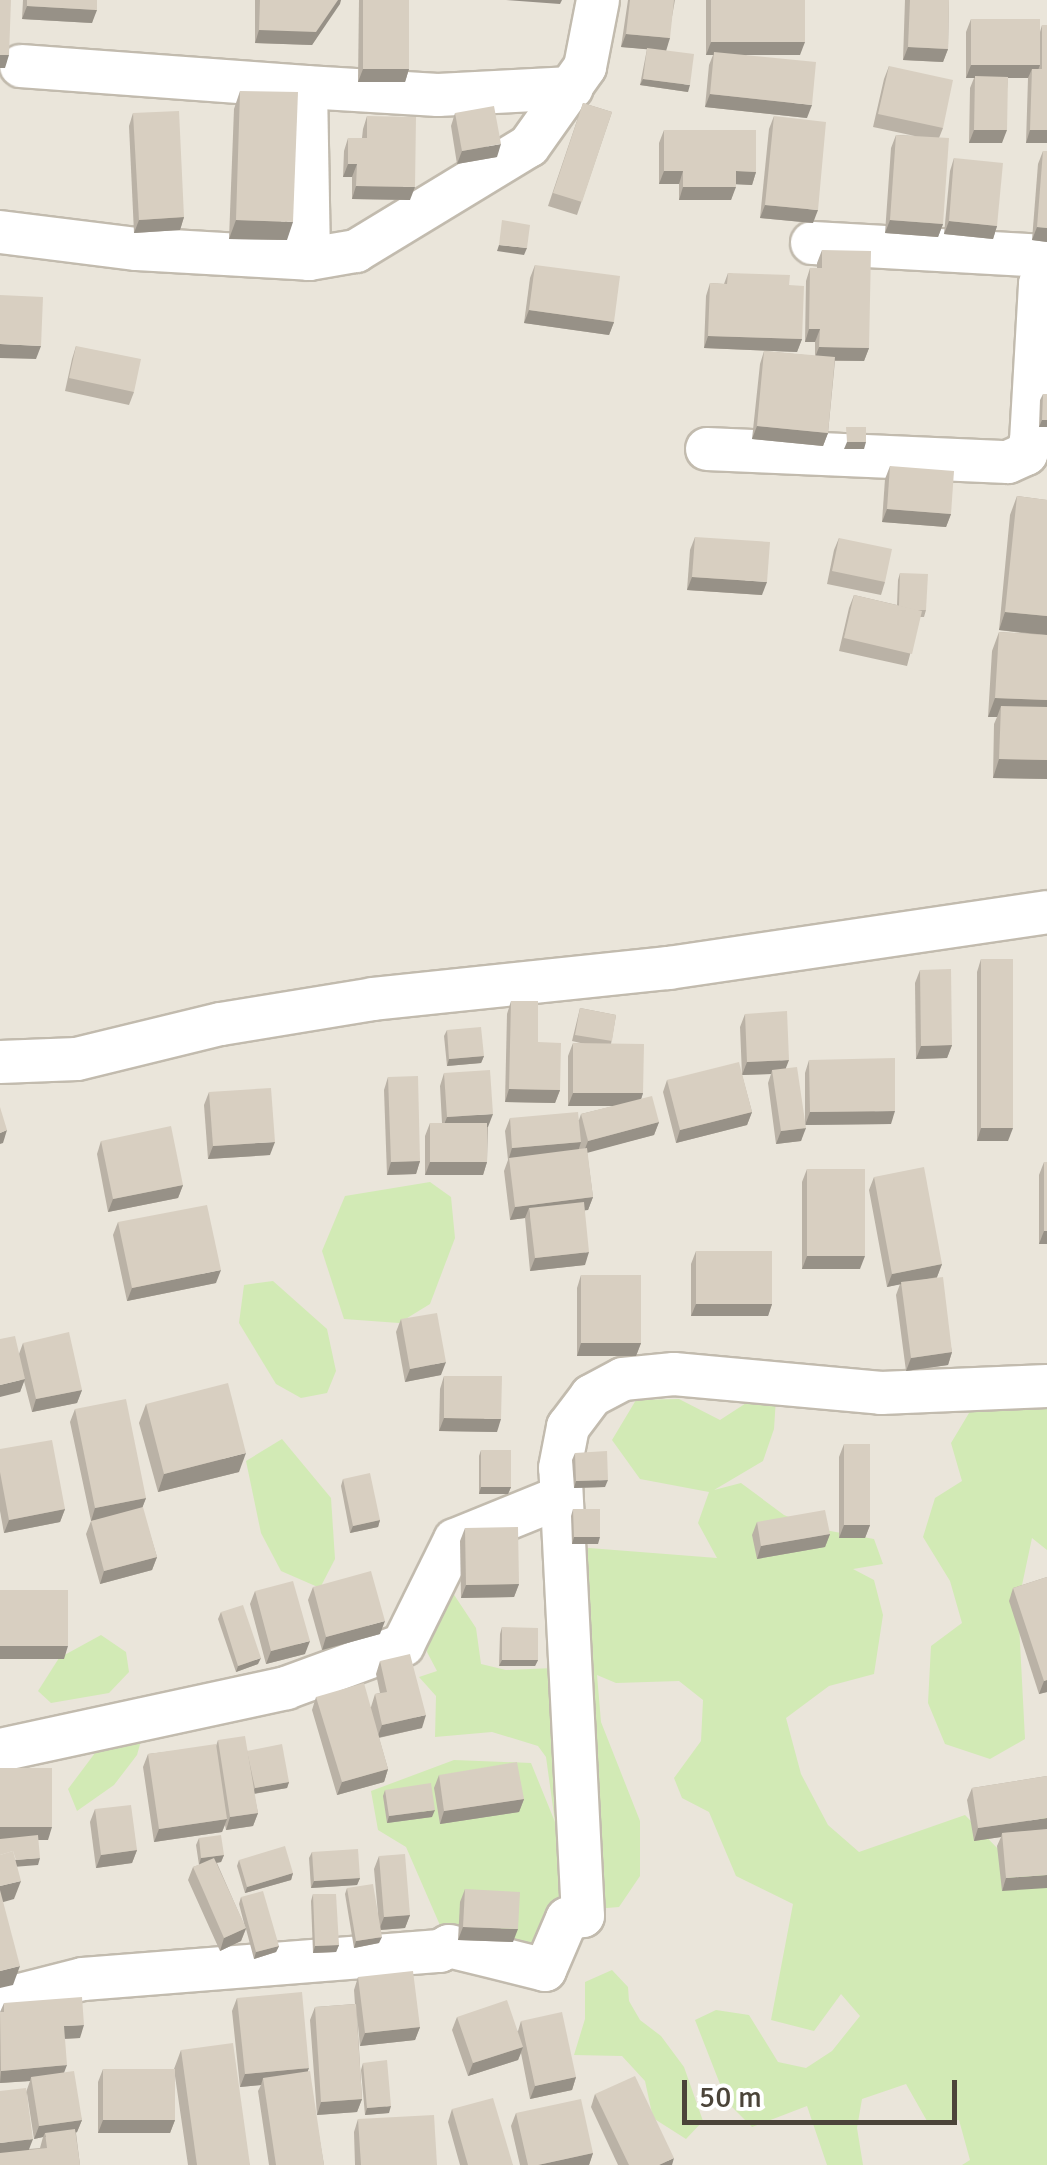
<!DOCTYPE html>
<style>
body{margin:0}
#map{position:relative;width:1047px;height:2165px;overflow:hidden;background:#f6f3ec;font-family:Signika,sans-serif}
div>[style]{position:absolute}
[style*='--x']{left:calc(var(--x)*1px);top:calc(var(--y)*1px);width:calc(var(--w)*1px);rotate:calc(var(--a)*1deg)}
.residential>*{inset:0;background:#eae5da}
.green>*{inset:0;background:#d2eab5}
.roads{filter:drop-shadow(2px 0 #c2bbae) drop-shadow(-2px 0 #c2bbae) drop-shadow(0 2px #c2bbae) drop-shadow(0 -2px #c2bbae)}
.street>*{height:42px;margin:-21px;padding:0 21px;transform-origin:21px;border-radius:21px;background:#fff}
.wall>*{inset:0;background:#bab2a6}
.shaded-wall>*{inset:0;background:#979187}
.building>*{inset:0;background:#d8cfc1}
span{translate:-50% -50%;white-space:nowrap;text-align:center;line-height:1.15;-webkit-text-stroke:10px #fff;paint-order:stroke}
.scale{position:absolute;left:682px;top:2080px;width:275px;height:45px;box-sizing:border-box;border:5px solid #4b4439;border-top:0;padding-left:12px;font-size:30px;line-height:35px;white-space:nowrap;color:#4b4439;-webkit-text-stroke:8px #fff;paint-order:stroke}
</style>
<div id="map">
<div class="residential">
<div style="clip-path:polygon(0 0,1047px 0,1047px 2165px,0 2165px)"></div>
</div>
<div class="green">
<div style="clip-path:polygon(430px 1182px,451px 1197px,455px 1238px,430px 1304px,399px 1323px,344px 1319px,322px 1251px,345px 1196px)"></div>
<div style="clip-path:polygon(273px 1281px,327px 1329px,336px 1371px,327px 1393px,301px 1398px,276px 1384px,239px 1323px,244px 1285px)"></div>
<div style="clip-path:polygon(1047px 1391px,1047px 1550px,1032px 1538px,1018px 1604px,1025px 1739px,990px 1759px,945px 1744px,928px 1703px,931px 1646px,962px 1623px,950px 1581px,923px 1537px,935px 1498px,962px 1481px,951px 1443px,978px 1398px)"></div>
<div style="clip-path:polygon(757px 1396px,776px 1398px,774px 1429px,763px 1461px,714px 1490px,741px 1483px,784px 1515px,814px 1528px,874px 1539px,883px 1564px,853px 1569px,874px 1580px,883px 1615px,874px 1674px,829px 1686px,786px 1718px,801px 1774px,828px 1825px,859px 1852px,965px 1815px,1000px 1851px,1047px 1813px,1047px 2165px,962px 2165px,970px 2160px,959px 2120px,927px 2121px,906px 2084px,862px 2099px,857px 2128px,863px 2165px,827px 2165px,807px 2106px,752px 2127px,727px 2102px,695px 2020px,716px 2010px,749px 2015px,778px 2062px,806px 2068px,832px 2051px,860px 2016px,841px 1994px,814px 2031px,771px 2020px,793px 1904px,736px 1876px,709px 1812px,682px 1798px,674px 1778px,701px 1741px,703px 1700px,679px 1681px,616px 1683px,597px 1675px,601px 1722px,640px 1821px,640px 1876px,619px 1907px,583px 1910px,515px 1954px,449px 1946px,406px 1847px,378px 1830px,371px 1791px,454px 1760px,531px 1763px,555px 1822px,546px 1757px,538px 1746px,492px 1732px,435px 1737px,436px 1696px,419px 1677px,437px 1671px,427px 1652px,432px 1599px,443px 1578px,476px 1628px,481px 1664px,506px 1670px,553px 1668px,556px 1554px,589px 1548px,717px 1558px,698px 1523px,709px 1492px,640px 1479px,612px 1440px,636px 1400px,679px 1399px,720px 1420px)"></div>
<div style="clip-path:polygon(282px 1439px,331px 1498px,335px 1559px,320px 1588px,281px 1571px,261px 1533px,246px 1461px)"></div>
<div style="clip-path:polygon(101px 1635px,126px 1652px,129px 1672px,109px 1693px,51px 1703px,38px 1691px,59px 1658px)"></div>
<div style="clip-path:polygon(97px 1725px,142px 1737px,137px 1755px,114px 1785px,77px 1811px,68px 1789px,95px 1753px)"></div>
<div style="clip-path:polygon(612px 1970px,628px 1987px,629px 2001px,640px 2020px,661px 2036px,684px 2067px,703px 2121px,686px 2139px,653px 2118px,645px 2081px,622px 2056px,574px 2055px,585px 2019px,585px 1982px)"></div>
</div>
<div class="roads">
<div class="street">
<div style="--x:21;--y:66;--w:286;--a:4.2"></div>
<div style="--x:0;--y:232;--w:138;--a:7.1"></div>
<div style="--x:137;--y:249;--w:172;--a:3.3"></div>
<div style="--x:309;--y:259;--w:48;--a:-9.7"></div>
<div style="--x:356;--y:251;--w:202;--a:-31.3"></div>
<div style="--x:529;--y:146;--w:97;--a:-54.7"></div>
<div style="--x:585;--y:67;--w:68;--a:-79"></div>
<div style="--x:812;--y:243;--w:235;--a:3.2"></div>
<div style="--x:309;--y:259;--w:172;--a:-91"></div>
<div style="--x:306;--y:87;--w:132;--a:3.5"></div>
<div style="--x:438;--y:95;--w:134;--a:-3"></div>
<div style="--x:707;--y:449;--w:301;--a:2.5"></div>
<div style="--x:1008;--y:462;--w:20;--a:-24"></div>
<div style="--x:1026;--y:454;--w:14;--a:-69"></div>
<div style="--x:1031;--y:441;--w:157;--a:-86.7"></div>
<div style="--x:1040;--y:284;--w:12;--a:-55"></div>
<div style="--x:0;--y:1062;--w:77;--a:-2.2"></div>
<div style="--x:77;--y:1059;--w:148;--a:-13.7"></div>
<div style="--x:221;--y:1024;--w:154;--a:-9.3"></div>
<div style="--x:373;--y:999;--w:298;--a:-6"></div>
<div style="--x:669;--y:968;--w:382;--a:-8.4"></div>
<div style="--x:0;--y:1750;--w:293;--a:-12.2"></div>
<div style="--x:286;--y:1688;--w:125;--a:-20.2"></div>
<div style="--x:403;--y:1645;--w:117;--a:-63.7"></div>
<div style="--x:455;--y:1540;--w:114;--a:-22.1"></div>
<div style="--x:0;--y:2000;--w:86;--a:-14.2"></div>
<div style="--x:83;--y:1979;--w:358;--a:-4.5"></div>
<div style="--x:440;--y:1951;--w:10;--a:-29"></div>
<div style="--x:449;--y:1946;--w:99;--a:14"></div>
<div style="--x:545;--y:1970;--w:56;--a:-66.7"></div>
<div style="--x:567;--y:1919;--w:16;--a:-11"></div>
<div style="--x:583;--y:1916;--w:449;--a:-92.9"></div>
<div style="--x:560;--y:1468;--w:42;--a:-79"></div>
<div style="--x:568;--y:1427;--w:39;--a:-53"></div>
<div style="--x:591;--y:1396;--w:36;--a:-28"></div>
<div style="--x:623;--y:1379;--w:51;--a:-5.6"></div>
<div style="--x:674;--y:1374;--w:208;--a:5.2"></div>
<div style="--x:881;--y:1393;--w:166;--a:-2.4"></div>
</div>
</div>
<div class="wall">
<div style="clip-path:polygon(23px 0,97px 0,92px 23px,22px 19px)"></div>
<div style="clip-path:polygon(255px 0,341px 0,312px 45px,255px 43px)"></div>
<div style="clip-path:polygon(359px 0,409px 0,409px 69px,405px 82px,358px 82px)"></div>
<div style="clip-path:polygon(628px 0,675px 0,666px 50px,688px 92px,640px 85px,647px 49px,621px 47px)"></div>
<div style="clip-path:polygon(706px 0,805px 0,800px 55px,746px 55px,807px 118px,705px 107px,709px 65px,713px 55px,706px 55px)"></div>
<div style="clip-path:polygon(905px 0,949px 0,948px 49px,943px 62px,903px 60px)"></div>
<div style="clip-path:polygon(971px 19px,1040px 32px,1042px 25px,1047px 143px,1026px 143px,1028px 78px,1008px 78px,1002px 143px,969px 143px,970px 88px,974px 78px,966px 78px,966px 32px)"></div>
<div style="clip-path:polygon(889px 66px,943px 128px,939px 138px,943px 224px,938px 237px,885px 233px,891px 148px,896px 135px,915px 136px,873px 127px,884px 79px)"></div>
<div style="clip-path:polygon(240px 91px,287px 240px,229px 239px,234px 109px)"></div>
<div style="clip-path:polygon(583px 103px,612px 112px,577px 215px,548px 206px)"></div>
<div style="clip-path:polygon(133px 113px,184px 217px,180px 230px,134px 233px,129px 126px)"></div>
<div style="clip-path:polygon(455px 113px,497px 157px,457px 164px,451px 126px)"></div>
<div style="clip-path:polygon(367px 116px,410px 200px,352px 199px,352px 177px,343px 177px,344px 151px,348px 138px,362px 138px,363px 129px)"></div>
<div style="clip-path:polygon(774px 116px,813px 223px,760px 218px,769px 129px)"></div>
<div style="clip-path:polygon(664px 130px,756px 172px,752px 185px,736px 184px,731px 200px,679px 200px,679px 184px,659px 184px,659px 143px)"></div>
<div style="clip-path:polygon(1043px 151px,1047px 151px,1047px 242px,1032px 240px,1038px 164px)"></div>
<div style="clip-path:polygon(954px 158px,997px 226px,993px 239px,944px 234px,950px 171px)"></div>
<div style="clip-path:polygon(822px 250px,869px 348px,864px 361px,835px 361px,828px 433px,823px 446px,752px 439px,760px 364px,764px 351px,815px 356px,815px 342px,805px 342px,806px 281px,810px 268px,817px 268px,817px 263px)"></div>
<div style="clip-path:polygon(535px 265px,614px 322px,609px 335px,524px 323px,530px 278px)"></div>
<div style="clip-path:polygon(728px 273px,789px 285px,802px 339px,797px 352px,704px 348px,706px 296px,710px 283px,724px 284px)"></div>
<div style="clip-path:polygon(76px 346px,134px 392px,129px 405px,65px 391px,72px 359px)"></div>
<div style="clip-path:polygon(1043px 394px,1047px 427px,1039px 427px,1040px 400px)"></div>
<div style="clip-path:polygon(890px 466px,951px 514px,946px 527px,882px 522px,885px 479px)"></div>
<div style="clip-path:polygon(1017px 496px,1047px 500px,1047px 779px,993px 778px,994px 724px,997px 717px,988px 717px,992px 651px,999px 632px,1029px 634px,999px 630px,1010px 515px)"></div>
<div style="clip-path:polygon(695px 537px,762px 595px,687px 590px,690px 550px)"></div>
<div style="clip-path:polygon(839px 538px,885px 582px,881px 595px,827px 584px,834px 550px)"></div>
<div style="clip-path:polygon(900px 573px,926px 610px,924px 617px,920px 617px,907px 666px,839px 651px,849px 608px,854px 595px,897px 605px,898px 580px)"></div>
<div style="clip-path:polygon(981px 959px,1008px 1141px,977px 1141px,977px 972px)"></div>
<div style="clip-path:polygon(920px 970px,952px 1045px,947px 1058px,916px 1059px,915px 983px)"></div>
<div style="clip-path:polygon(511px 1001px,538px 1042px,560px 1090px,555px 1103px,505px 1102px,507px 1014px)"></div>
<div style="clip-path:polygon(580px 1008px,616px 1015px,611px 1044px,643px 1093px,641px 1099px,659px 1122px,654px 1135px,587px 1152px,593px 1197px,588px 1210px,585px 1210px,585px 1265px,530px 1271px,525px 1218px,510px 1220px,504px 1171px,508px 1160px,505px 1131px,510px 1118px,579px 1120px,581px 1114px,614px 1106px,568px 1106px,568px 1056px,573px 1043px,585px 1044px,572px 1041px)"></div>
<div style="clip-path:polygon(745px 1014px,786px 1068px,805px 1125px,805px 1073px,809px 1060px,891px 1124px,805px 1125px,801px 1141px,776px 1144px,768px 1083px,771px 1074px,742px 1075px,752px 1112px,747px 1125px,676px 1143px,663px 1092px,667px 1080px,742px 1075px,740px 1027px)"></div>
<div style="clip-path:polygon(447px 1030px,484px 1056px,481px 1063px,447px 1066px,444px 1036px)"></div>
<div style="clip-path:polygon(444px 1073px,488px 1127px,487px 1162px,483px 1175px,425px 1175px,425px 1136px,430px 1123px,442px 1123px,440px 1086px)"></div>
<div style="clip-path:polygon(388px 1077px,420px 1161px,416px 1174px,387px 1175px,384px 1090px)"></div>
<div style="clip-path:polygon(209px 1092px,270px 1155px,208px 1159px,204px 1105px)"></div>
<div style="clip-path:polygon(101px 1141px,183px 1185px,178px 1198px,108px 1212px,97px 1154px)"></div>
<div style="clip-path:polygon(1044px 1162px,1047px 1244px,1039px 1244px,1039px 1175px)"></div>
<div style="clip-path:polygon(807px 1169px,860px 1269px,802px 1269px,802px 1182px)"></div>
<div style="clip-path:polygon(874px 1177px,942px 1264px,937px 1277px,952px 1352px,948px 1365px,906px 1371px,896px 1295px,900px 1284px,887px 1287px,869px 1190px)"></div>
<div style="clip-path:polygon(118px 1222px,216px 1283px,127px 1301px,113px 1235px)"></div>
<div style="clip-path:polygon(696px 1251px,772px 1304px,768px 1316px,691px 1316px,691px 1264px)"></div>
<div style="clip-path:polygon(581px 1275px,641px 1343px,636px 1356px,577px 1356px,577px 1288px)"></div>
<div style="clip-path:polygon(401px 1319px,441px 1375px,405px 1382px,396px 1332px)"></div>
<div style="clip-path:polygon(23px 1343px,82px 1390px,77px 1403px,32px 1412px,24px 1381px,20px 1392px,19px 1354px)"></div>
<div style="clip-path:polygon(444px 1376px,497px 1432px,439px 1431px,440px 1389px)"></div>
<div style="clip-path:polygon(146px 1404px,239px 1472px,158px 1492px,139px 1423px)"></div>
<div style="clip-path:polygon(75px 1409px,146px 1498px,142px 1508px,157px 1557px,152px 1570px,100px 1584px,86px 1534px,91px 1521px,70px 1422px)"></div>
<div style="clip-path:polygon(844px 1444px,870px 1525px,865px 1538px,839px 1538px,839px 1457px)"></div>
<div style="clip-path:polygon(0 1449px,65px 1509px,60px 1522px,4px 1533px,0 1511px)"></div>
<div style="clip-path:polygon(481px 1450px,511px 1487px,508px 1494px,479px 1494px,479px 1456px)"></div>
<div style="clip-path:polygon(575px 1453px,605px 1487px,574px 1488px,572px 1460px)"></div>
<div style="clip-path:polygon(343px 1479px,380px 1520px,378px 1527px,350px 1533px,341px 1486px)"></div>
<div style="clip-path:polygon(573px 1509px,598px 1544px,572px 1544px,571px 1516px)"></div>
<div style="clip-path:polygon(757px 1522px,830px 1534px,825px 1547px,757px 1559px,752px 1535px)"></div>
<div style="clip-path:polygon(465px 1528px,519px 1584px,514px 1597px,461px 1598px,460px 1541px)"></div>
<div style="clip-path:polygon(1047px 1577px,1047px 1692px,1039px 1694px,1009px 1601px,1013px 1588px)"></div>
<div style="clip-path:polygon(313px 1587px,380px 1634px,322px 1650px,308px 1600px)"></div>
<div style="clip-path:polygon(255px 1591px,305px 1654px,266px 1664px,250px 1604px)"></div>
<div style="clip-path:polygon(221px 1612px,258px 1664px,236px 1672px,218px 1619px)"></div>
<div style="clip-path:polygon(502px 1627px,538px 1660px,535px 1666px,499px 1666px,500px 1634px)"></div>
<div style="clip-path:polygon(380px 1661px,422px 1728px,379px 1738px,388px 1769px,384px 1782px,337px 1795px,312px 1710px,316px 1697px,371px 1707px,375px 1694px,380px 1693px,376px 1674px)"></div>
<div style="clip-path:polygon(218px 1740px,248px 1751px,289px 1782px,287px 1788px,254px 1794px,258px 1813px,253px 1826px,226px 1830px,225px 1825px,222px 1832px,154px 1842px,143px 1767px,148px 1754px,216px 1746px)"></div>
<div style="clip-path:polygon(439px 1775px,524px 1799px,519px 1812px,440px 1824px,434px 1788px)"></div>
<div style="clip-path:polygon(1047px 1776px,1002px 1891px,997px 1846px,1001px 1837px,974px 1841px,967px 1800px,972px 1788px)"></div>
<div style="clip-path:polygon(385px 1790px,432px 1817px,387px 1823px,383px 1796px)"></div>
<div style="clip-path:polygon(95px 1809px,137px 1850px,132px 1863px,96px 1868px,90px 1822px)"></div>
<div style="clip-path:polygon(199px 1838px,224px 1855px,221px 1862px,217px 1863px,245px 1927px,239px 1904px,241px 1897px,279px 1946px,276px 1952px,254px 1959px,246px 1929px,241px 1941px,220px 1951px,188px 1880px,193px 1867px,199px 1865px,196px 1845px)"></div>
<div style="clip-path:polygon(312px 1852px,360px 1878px,357px 1885px,311px 1888px,309px 1858px)"></div>
<div style="clip-path:polygon(379px 1856px,410px 1915px,405px 1928px,381px 1930px,379px 1943px,354px 1948px,345px 1894px,347px 1888px,378px 1914px,374px 1869px)"></div>
<div style="clip-path:polygon(239px 1860px,293px 1873px,291px 1880px,245px 1893px,237px 1866px)"></div>
<div style="clip-path:polygon(465px 1889px,513px 1942px,458px 1940px,460px 1902px)"></div>
<div style="clip-path:polygon(313px 1894px,339px 1945px,336px 1952px,313px 1953px,311px 1901px)"></div>
<div style="clip-path:polygon(358px 1977px,420px 2027px,415px 2040px,360px 2046px,357px 2015px,362px 2099px,357px 2112px,317px 2115px,310px 2020px,315px 2007px,355px 2004px,354px 1990px)"></div>
<div style="clip-path:polygon(237px 1998px,308px 2071px,324px 2165px,269px 2165px,258px 2091px,261px 2085px,240px 2087px,232px 2011px)"></div>
<div style="clip-path:polygon(evenodd,4px 2003px,80px 2038px,65px 2039px,64px 2072px,82px 2120px,77px 2132px,76px 2133px,80px 2165px,0 2165px,30px 2081px,0 2083px,0 2012px,4px 2003px,27px 2093px,34px 2139px,43px 2137px,40px 2148px,29px 2149px,27px 2093px)"></div>
<div style="clip-path:polygon(457px 2017px,518px 2031px,521px 2021px,576px 2077px,572px 2090px,530px 2099px,521px 2053px,518px 2060px,468px 2076px,452px 2030px)"></div>
<div style="clip-path:polygon(181px 2050px,250px 2165px,188px 2165px,175px 2076px,175px 2120px,170px 2133px,98px 2133px,98px 2082px,103px 2069px,174px 2069px)"></div>
<div style="clip-path:polygon(363px 2063px,389px 2113px,365px 2115px,361px 2070px)"></div>
<div style="clip-path:polygon(595px 2094px,672px 2165px,618px 2165px,591px 2107px)"></div>
<div style="clip-path:polygon(452px 2109px,513px 2165px,460px 2165px,448px 2122px)"></div>
<div style="clip-path:polygon(516px 2113px,593px 2153px,589px 2165px,520px 2165px,511px 2126px)"></div>
<div style="clip-path:polygon(358px 2119px,437px 2165px,355px 2165px,354px 2132px)"></div>
</div>
<div class="shaded-wall">
<div style="clip-path:polygon(338px 0,341px 0,340px 4px,312px 45px,255px 43px,259px 30px)"></div>
<div style="clip-path:polygon(506px 0,562px 0,560px 4px)"></div>
<div style="clip-path:polygon(27px 6px,97px 10px,92px 23px,22px 19px)"></div>
<div style="clip-path:polygon(626px 34px,670px 38px,666px 51px,621px 47px)"></div>
<div style="clip-path:polygon(711px 42px,805px 42px,800px 55px,706px 55px)"></div>
<div style="clip-path:polygon(908px 47px,948px 49px,943px 62px,903px 60px)"></div>
<div style="clip-path:polygon(0 55px,9px 55px,5px 68px,0 68px)"></div>
<div style="clip-path:polygon(971px 65px,1040px 65px,1035px 78px,1032px 69px,1028px 78px,966px 78px)"></div>
<div style="clip-path:polygon(363px 69px,409px 69px,405px 82px,358px 82px)"></div>
<div style="clip-path:polygon(643px 79px,690px 85px,688px 92px,640px 85px)"></div>
<div style="clip-path:polygon(710px 94px,812px 105px,807px 118px,705px 107px)"></div>
<div style="clip-path:polygon(974px 130px,1007px 130px,1002px 143px,969px 143px)"></div>
<div style="clip-path:polygon(1030px 130px,1047px 130px,1047px 143px,1026px 143px)"></div>
<div style="clip-path:polygon(501px 144px,497px 157px,457px 164px,462px 151px)"></div>
<div style="clip-path:polygon(348px 164px,357px 164px,352px 177px,343px 177px)"></div>
<div style="clip-path:polygon(664px 171px,683px 171px,679px 184px,659px 184px)"></div>
<div style="clip-path:polygon(736px 171px,756px 172px,752px 185px,731px 184px)"></div>
<div style="clip-path:polygon(356px 186px,415px 187px,410px 200px,352px 199px)"></div>
<div style="clip-path:polygon(683px 187px,736px 187px,731px 200px,679px 200px)"></div>
<div style="clip-path:polygon(765px 205px,818px 210px,813px 223px,760px 218px)"></div>
<div style="clip-path:polygon(184px 217px,180px 230px,134px 233px,139px 220px)"></div>
<div style="clip-path:polygon(236px 220px,293px 222px,287px 240px,229px 239px)"></div>
<div style="clip-path:polygon(890px 220px,943px 224px,938px 237px,885px 233px)"></div>
<div style="clip-path:polygon(949px 221px,997px 226px,993px 239px,944px 234px)"></div>
<div style="clip-path:polygon(1037px 227px,1047px 228px,1047px 242px,1032px 240px)"></div>
<div style="clip-path:polygon(499px 245px,527px 248px,524px 255px,497px 251px)"></div>
<div style="clip-path:polygon(529px 310px,614px 322px,609px 335px,524px 323px)"></div>
<div style="clip-path:polygon(809px 329px,820px 329px,815px 342px,805px 342px)"></div>
<div style="clip-path:polygon(708px 336px,802px 339px,797px 352px,704px 348px)"></div>
<div style="clip-path:polygon(0 344px,41px 346px,36px 359px,0 358px)"></div>
<div style="clip-path:polygon(819px 347px,869px 348px,864px 361px,814px 360px)"></div>
<div style="clip-path:polygon(1042px 420px,1047px 420px,1047px 427px,1039px 427px)"></div>
<div style="clip-path:polygon(757px 426px,828px 433px,823px 446px,752px 439px)"></div>
<div style="clip-path:polygon(847px 442px,866px 442px,864px 449px,844px 449px)"></div>
<div style="clip-path:polygon(887px 509px,951px 514px,946px 527px,882px 522px)"></div>
<div style="clip-path:polygon(692px 577px,767px 582px,762px 595px,687px 590px)"></div>
<div style="clip-path:polygon(1005px 612px,1047px 616px,1047px 635px,999px 630px)"></div>
<div style="clip-path:polygon(995px 698px,1047px 700px,1047px 719px,1001px 706px,997px 717px,988px 717px)"></div>
<div style="clip-path:polygon(999px 759px,1047px 760px,1047px 779px,993px 778px)"></div>
<div style="clip-path:polygon(952px 1045px,947px 1058px,916px 1059px,921px 1046px)"></div>
<div style="clip-path:polygon(484px 1056px,481px 1063px,447px 1066px,449px 1059px)"></div>
<div style="clip-path:polygon(789px 1060px,784px 1073px,772px 1070px,771px 1074px,742px 1075px,747px 1062px)"></div>
<div style="clip-path:polygon(509px 1089px,560px 1090px,555px 1103px,505px 1102px)"></div>
<div style="clip-path:polygon(573px 1093px,643px 1093px,639px 1106px,568px 1106px)"></div>
<div style="clip-path:polygon(895px 1111px,891px 1124px,805px 1125px,810px 1112px)"></div>
<div style="clip-path:polygon(752px 1112px,747px 1125px,676px 1143px,680px 1130px)"></div>
<div style="clip-path:polygon(493px 1114px,488px 1127px,442px 1130px,447px 1117px)"></div>
<div style="clip-path:polygon(659px 1122px,654px 1135px,583px 1154px,588px 1141px)"></div>
<div style="clip-path:polygon(806px 1128px,801px 1141px,776px 1144px,781px 1131px)"></div>
<div style="clip-path:polygon(981px 1128px,1013px 1128px,1008px 1141px,977px 1141px)"></div>
<div style="clip-path:polygon(7px 1130px,3px 1143px,0 1144px,0 1133px)"></div>
<div style="clip-path:polygon(275px 1142px,270px 1155px,208px 1159px,213px 1146px)"></div>
<div style="clip-path:polygon(581px 1142px,577px 1155px,509px 1158px,512px 1148px)"></div>
<div style="clip-path:polygon(420px 1161px,416px 1174px,387px 1175px,391px 1162px)"></div>
<div style="clip-path:polygon(430px 1162px,487px 1162px,483px 1175px,425px 1175px)"></div>
<div style="clip-path:polygon(183px 1185px,178px 1198px,108px 1212px,113px 1199px)"></div>
<div style="clip-path:polygon(593px 1197px,588px 1210px,530px 1217px,529px 1208px,525px 1218px,510px 1220px,515px 1207px)"></div>
<div style="clip-path:polygon(1044px 1231px,1047px 1231px,1047px 1244px,1039px 1244px)"></div>
<div style="clip-path:polygon(589px 1252px,585px 1265px,530px 1271px,535px 1258px)"></div>
<div style="clip-path:polygon(807px 1256px,865px 1256px,860px 1269px,802px 1269px)"></div>
<div style="clip-path:polygon(942px 1264px,937px 1277px,887px 1287px,892px 1274px)"></div>
<div style="clip-path:polygon(221px 1270px,216px 1283px,127px 1301px,132px 1288px)"></div>
<div style="clip-path:polygon(696px 1304px,772px 1304px,768px 1316px,691px 1316px)"></div>
<div style="clip-path:polygon(581px 1343px,641px 1343px,636px 1356px,577px 1356px)"></div>
<div style="clip-path:polygon(952px 1352px,948px 1365px,906px 1371px,911px 1358px)"></div>
<div style="clip-path:polygon(446px 1362px,441px 1375px,405px 1382px,410px 1369px)"></div>
<div style="clip-path:polygon(25px 1379px,20px 1392px,0 1397px,0 1385px)"></div>
<div style="clip-path:polygon(82px 1390px,77px 1403px,32px 1412px,36px 1399px)"></div>
<div style="clip-path:polygon(444px 1418px,501px 1419px,497px 1432px,439px 1431px)"></div>
<div style="clip-path:polygon(246px 1453px,239px 1472px,158px 1492px,164px 1474px)"></div>
<div style="clip-path:polygon(608px 1480px,605px 1487px,574px 1488px,576px 1481px)"></div>
<div style="clip-path:polygon(481px 1487px,511px 1487px,508px 1494px,479px 1494px)"></div>
<div style="clip-path:polygon(146px 1498px,141px 1511px,91px 1521px,95px 1508px)"></div>
<div style="clip-path:polygon(65px 1509px,60px 1522px,4px 1533px,9px 1520px)"></div>
<div style="clip-path:polygon(380px 1520px,378px 1527px,350px 1533px,353px 1526px)"></div>
<div style="clip-path:polygon(844px 1525px,870px 1525px,865px 1538px,839px 1538px)"></div>
<div style="clip-path:polygon(830px 1534px,825px 1547px,757px 1559px,761px 1546px)"></div>
<div style="clip-path:polygon(574px 1537px,600px 1537px,598px 1544px,572px 1544px)"></div>
<div style="clip-path:polygon(157px 1557px,152px 1570px,100px 1584px,104px 1571px)"></div>
<div style="clip-path:polygon(519px 1584px,514px 1597px,461px 1598px,466px 1585px)"></div>
<div style="clip-path:polygon(385px 1621px,380px 1634px,322px 1650px,326px 1637px)"></div>
<div style="clip-path:polygon(310px 1641px,305px 1654px,266px 1664px,271px 1651px)"></div>
<div style="clip-path:polygon(0 1646px,68px 1646px,64px 1659px,0 1659px)"></div>
<div style="clip-path:polygon(261px 1658px,258px 1664px,236px 1672px,238px 1666px)"></div>
<div style="clip-path:polygon(502px 1660px,538px 1660px,535px 1666px,499px 1666px)"></div>
<div style="clip-path:polygon(1047px 1680px,1047px 1692px,1039px 1694px,1044px 1681px)"></div>
<div style="clip-path:polygon(426px 1715px,422px 1728px,377px 1738px,382px 1725px)"></div>
<div style="clip-path:polygon(388px 1769px,384px 1782px,337px 1795px,342px 1782px)"></div>
<div style="clip-path:polygon(289px 1782px,287px 1788px,252px 1794px,255px 1788px)"></div>
<div style="clip-path:polygon(524px 1799px,519px 1812px,440px 1824px,444px 1811px)"></div>
<div style="clip-path:polygon(435px 1810px,432px 1817px,387px 1823px,389px 1816px)"></div>
<div style="clip-path:polygon(258px 1813px,253px 1826px,226px 1830px,230px 1817px)"></div>
<div style="clip-path:polygon(1047px 1818px,1047px 1830px,1002px 1833px,1001px 1837px,974px 1841px,978px 1828px)"></div>
<div style="clip-path:polygon(227px 1819px,222px 1832px,154px 1842px,159px 1829px)"></div>
<div style="clip-path:polygon(0 1827px,52px 1827px,48px 1840px,0 1840px)"></div>
<div style="clip-path:polygon(137px 1850px,132px 1863px,96px 1868px,101px 1855px)"></div>
<div style="clip-path:polygon(224px 1855px,221px 1862px,199px 1865px,201px 1858px)"></div>
<div style="clip-path:polygon(40px 1858px,38px 1865px,0 1868px,0 1861px)"></div>
<div style="clip-path:polygon(293px 1873px,291px 1880px,245px 1893px,247px 1887px)"></div>
<div style="clip-path:polygon(1047px 1875px,1047px 1888px,1002px 1891px,1006px 1878px)"></div>
<div style="clip-path:polygon(360px 1878px,357px 1885px,311px 1888px,314px 1881px)"></div>
<div style="clip-path:polygon(21px 1881px,14px 1899px,0 1903px,0 1886px)"></div>
<div style="clip-path:polygon(410px 1915px,405px 1928px,379px 1930px,384px 1917px)"></div>
<div style="clip-path:polygon(463px 1927px,518px 1929px,513px 1942px,458px 1940px)"></div>
<div style="clip-path:polygon(246px 1928px,241px 1941px,220px 1951px,224px 1938px)"></div>
<div style="clip-path:polygon(382px 1937px,379px 1943px,354px 1948px,356px 1941px)"></div>
<div style="clip-path:polygon(339px 1945px,336px 1952px,313px 1953px,315px 1946px)"></div>
<div style="clip-path:polygon(279px 1946px,276px 1952px,254px 1959px,256px 1952px)"></div>
<div style="clip-path:polygon(20px 1966px,13px 1985px,0 1988px,0 1971px)"></div>
<div style="clip-path:polygon(84px 2025px,80px 2038px,59px 2039px,64px 2026px)"></div>
<div style="clip-path:polygon(420px 2027px,415px 2040px,360px 2046px,365px 2033px)"></div>
<div style="clip-path:polygon(523px 2047px,518px 2060px,468px 2076px,473px 2063px)"></div>
<div style="clip-path:polygon(67px 2065px,62px 2078px,31px 2077px,30px 2081px,0 2083px,1px 2071px)"></div>
<div style="clip-path:polygon(309px 2068px,304px 2081px,263px 2078px,261px 2085px,240px 2087px,245px 2074px)"></div>
<div style="clip-path:polygon(576px 2077px,572px 2090px,530px 2099px,535px 2086px)"></div>
<div style="clip-path:polygon(362px 2099px,357px 2112px,317px 2115px,321px 2102px)"></div>
<div style="clip-path:polygon(391px 2106px,389px 2113px,365px 2115px,367px 2108px)"></div>
<div style="clip-path:polygon(82px 2120px,77px 2132px,45px 2137px,45px 2133px,43px 2137px,34px 2139px,39px 2126px)"></div>
<div style="clip-path:polygon(103px 2120px,175px 2120px,170px 2133px,98px 2133px)"></div>
<div style="clip-path:polygon(33px 2139px,28px 2152px,0 2156px,0 2143px)"></div>
<div style="clip-path:polygon(593px 2153px,589px 2165px,538px 2165px)"></div>
<div style="clip-path:polygon(674px 2158px,672px 2165px,659px 2165px)"></div>
</div>
<div class="building">
<div style="clip-path:polygon(0 0,11px 0,9px 55px,0 55px)"></div>
<div style="clip-path:polygon(27px 0,97px 0,97px 10px,27px 6px)"></div>
<div style="clip-path:polygon(260px 0,338px 0,316px 32px,259px 30px)"></div>
<div style="clip-path:polygon(363px 0,409px 0,409px 69px,363px 69px)"></div>
<div style="clip-path:polygon(630px 0,674px 0,670px 38px,626px 34px)"></div>
<div style="clip-path:polygon(711px 0,805px 0,805px 42px,711px 42px)"></div>
<div style="clip-path:polygon(910px 0,949px 0,948px 49px,908px 47px)"></div>
<div style="clip-path:polygon(971px 19px,1040px 19px,1040px 65px,971px 65px)"></div>
<div style="clip-path:polygon(1042px 25px,1047px 25px,1047px 69px,1042px 69px)"></div>
<div style="clip-path:polygon(647px 48px,694px 54px,690px 85px,643px 79px)"></div>
<div style="clip-path:polygon(714px 52px,816px 62px,812px 105px,710px 94px)"></div>
<div style="clip-path:polygon(889px 66px,953px 80px,943px 128px,878px 114px)"></div>
<div style="clip-path:polygon(1032px 69px,1047px 69px,1047px 130px,1030px 130px)"></div>
<div style="clip-path:polygon(975px 76px,1008px 77px,1007px 130px,974px 130px)"></div>
<div style="clip-path:polygon(240px 91px,298px 92px,293px 222px,236px 220px)"></div>
<div style="clip-path:polygon(583px 103px,612px 112px,582px 202px,553px 193px)"></div>
<div style="clip-path:polygon(494px 106px,501px 144px,462px 151px,455px 113px)"></div>
<div style="clip-path:polygon(179px 111px,184px 217px,139px 220px,133px 113px)"></div>
<div style="clip-path:polygon(367px 116px,416px 117px,415px 187px,356px 186px,357px 164px,348px 164px,348px 138px,367px 138px)"></div>
<div style="clip-path:polygon(774px 116px,826px 122px,818px 210px,765px 205px)"></div>
<div style="clip-path:polygon(664px 130px,756px 130px,756px 172px,736px 171px,736px 187px,683px 187px,683px 171px,664px 171px)"></div>
<div style="clip-path:polygon(896px 135px,949px 138px,943px 224px,890px 220px)"></div>
<div style="clip-path:polygon(1043px 151px,1047px 151px,1047px 228px,1037px 227px)"></div>
<div style="clip-path:polygon(954px 158px,1003px 163px,997px 226px,949px 221px)"></div>
<div style="clip-path:polygon(502px 220px,530px 225px,527px 248px,499px 245px)"></div>
<div style="clip-path:polygon(822px 250px,871px 251px,869px 348px,819px 347px,820px 329px,809px 329px,810px 268px,822px 268px)"></div>
<div style="clip-path:polygon(535px 265px,620px 276px,614px 322px,529px 310px)"></div>
<div style="clip-path:polygon(728px 273px,790px 275px,789px 285px,804px 286px,802px 339px,708px 336px,710px 283px,727px 284px)"></div>
<div style="clip-path:polygon(0 295px,43px 297px,41px 346px,0 344px)"></div>
<div style="clip-path:polygon(76px 346px,141px 359px,134px 392px,69px 378px)"></div>
<div style="clip-path:polygon(764px 351px,835px 357px,828px 433px,757px 426px)"></div>
<div style="clip-path:polygon(1043px 394px,1047px 394px,1047px 420px,1042px 420px)"></div>
<div style="clip-path:polygon(846px 427px,866px 427px,866px 442px,847px 442px)"></div>
<div style="clip-path:polygon(890px 466px,954px 471px,951px 514px,887px 509px)"></div>
<div style="clip-path:polygon(1017px 496px,1047px 500px,1047px 616px,1005px 612px)"></div>
<div style="clip-path:polygon(695px 537px,770px 542px,767px 582px,692px 577px)"></div>
<div style="clip-path:polygon(839px 538px,892px 549px,885px 582px,832px 571px)"></div>
<div style="clip-path:polygon(900px 573px,928px 574px,926px 610px,915px 610px,899px 606px)"></div>
<div style="clip-path:polygon(854px 595px,922px 611px,912px 654px,844px 638px)"></div>
<div style="clip-path:polygon(999px 632px,1047px 635px,1047px 700px,995px 698px)"></div>
<div style="clip-path:polygon(1001px 706px,1047px 707px,1047px 760px,999px 759px)"></div>
<div style="clip-path:polygon(981px 959px,1013px 959px,1013px 1128px,981px 1128px)"></div>
<div style="clip-path:polygon(951px 969px,952px 1045px,921px 1046px,920px 970px)"></div>
<div style="clip-path:polygon(511px 1001px,538px 1001px,538px 1042px,561px 1043px,560px 1090px,509px 1089px)"></div>
<div style="clip-path:polygon(580px 1008px,616px 1015px,612px 1041px,575px 1035px)"></div>
<div style="clip-path:polygon(787px 1011px,789px 1060px,747px 1062px,745px 1014px)"></div>
<div style="clip-path:polygon(481px 1027px,484px 1056px,449px 1059px,447px 1030px)"></div>
<div style="clip-path:polygon(573px 1043px,644px 1044px,643px 1093px,573px 1093px)"></div>
<div style="clip-path:polygon(895px 1058px,895px 1111px,810px 1112px,809px 1060px)"></div>
<div style="clip-path:polygon(739px 1062px,752px 1112px,680px 1130px,667px 1080px)"></div>
<div style="clip-path:polygon(797px 1067px,806px 1128px,781px 1131px,772px 1070px)"></div>
<div style="clip-path:polygon(490px 1070px,493px 1114px,447px 1117px,444px 1073px)"></div>
<div style="clip-path:polygon(418px 1076px,420px 1161px,391px 1162px,388px 1077px)"></div>
<div style="clip-path:polygon(271px 1088px,275px 1142px,213px 1146px,209px 1092px)"></div>
<div style="clip-path:polygon(652px 1096px,659px 1122px,588px 1141px,581px 1114px)"></div>
<div style="clip-path:polygon(0 1107px,7px 1130px,0 1133px)"></div>
<div style="clip-path:polygon(578px 1112px,581px 1142px,512px 1148px,510px 1118px)"></div>
<div style="clip-path:polygon(430px 1123px,487px 1123px,487px 1162px,430px 1162px)"></div>
<div style="clip-path:polygon(171px 1126px,183px 1185px,113px 1199px,101px 1141px)"></div>
<div style="clip-path:polygon(587px 1148px,593px 1197px,515px 1207px,509px 1158px)"></div>
<div style="clip-path:polygon(1044px 1162px,1047px 1162px,1047px 1231px,1044px 1231px)"></div>
<div style="clip-path:polygon(924px 1167px,942px 1264px,892px 1274px,874px 1177px)"></div>
<div style="clip-path:polygon(807px 1169px,865px 1169px,865px 1256px,807px 1256px)"></div>
<div style="clip-path:polygon(584px 1202px,589px 1252px,535px 1258px,529px 1208px)"></div>
<div style="clip-path:polygon(207px 1205px,221px 1270px,132px 1288px,118px 1222px)"></div>
<div style="clip-path:polygon(696px 1251px,772px 1251px,772px 1304px,696px 1304px)"></div>
<div style="clip-path:polygon(581px 1275px,641px 1275px,641px 1343px,581px 1343px)"></div>
<div style="clip-path:polygon(943px 1277px,952px 1352px,911px 1358px,901px 1282px)"></div>
<div style="clip-path:polygon(437px 1313px,446px 1362px,410px 1369px,401px 1319px)"></div>
<div style="clip-path:polygon(69px 1332px,82px 1390px,36px 1399px,23px 1343px)"></div>
<div style="clip-path:polygon(15px 1336px,25px 1379px,0 1385px,0 1339px)"></div>
<div style="clip-path:polygon(444px 1376px,502px 1376px,501px 1419px,444px 1418px)"></div>
<div style="clip-path:polygon(228px 1383px,246px 1453px,164px 1474px,146px 1404px)"></div>
<div style="clip-path:polygon(126px 1399px,146px 1498px,95px 1508px,75px 1409px)"></div>
<div style="clip-path:polygon(52px 1440px,65px 1509px,9px 1520px,0 1472px,0 1449px)"></div>
<div style="clip-path:polygon(844px 1444px,870px 1444px,870px 1525px,844px 1525px)"></div>
<div style="clip-path:polygon(481px 1450px,511px 1450px,511px 1487px,481px 1487px)"></div>
<div style="clip-path:polygon(607px 1451px,608px 1480px,576px 1481px,575px 1453px)"></div>
<div style="clip-path:polygon(370px 1473px,380px 1520px,353px 1526px,343px 1479px)"></div>
<div style="clip-path:polygon(143px 1507px,157px 1557px,104px 1571px,91px 1521px)"></div>
<div style="clip-path:polygon(573px 1509px,600px 1509px,600px 1537px,574px 1537px)"></div>
<div style="clip-path:polygon(825px 1510px,830px 1534px,761px 1546px,757px 1522px)"></div>
<div style="clip-path:polygon(518px 1527px,519px 1584px,466px 1585px,465px 1528px)"></div>
<div style="clip-path:polygon(371px 1571px,385px 1621px,326px 1637px,313px 1587px)"></div>
<div style="clip-path:polygon(1047px 1577px,1047px 1680px,1044px 1681px,1013px 1588px)"></div>
<div style="clip-path:polygon(293px 1581px,310px 1641px,271px 1651px,255px 1591px)"></div>
<div style="clip-path:polygon(0 1590px,68px 1590px,68px 1646px,0 1646px)"></div>
<div style="clip-path:polygon(243px 1605px,261px 1658px,238px 1666px,221px 1612px)"></div>
<div style="clip-path:polygon(502px 1627px,538px 1628px,538px 1660px,502px 1660px)"></div>
<div style="clip-path:polygon(410px 1654px,426px 1715px,382px 1725px,375px 1694px,387px 1692px,380px 1661px)"></div>
<div style="clip-path:polygon(364px 1683px,388px 1769px,342px 1782px,316px 1697px)"></div>
<div style="clip-path:polygon(245px 1736px,258px 1813px,230px 1817px,218px 1740px)"></div>
<div style="clip-path:polygon(216px 1744px,227px 1819px,159px 1829px,148px 1754px)"></div>
<div style="clip-path:polygon(282px 1744px,289px 1782px,255px 1788px,247px 1751px)"></div>
<div style="clip-path:polygon(517px 1762px,524px 1799px,444px 1811px,439px 1775px)"></div>
<div style="clip-path:polygon(0 1768px,52px 1768px,52px 1827px,0 1827px)"></div>
<div style="clip-path:polygon(1047px 1776px,1047px 1818px,978px 1828px,972px 1788px)"></div>
<div style="clip-path:polygon(431px 1783px,435px 1810px,389px 1816px,385px 1790px)"></div>
<div style="clip-path:polygon(131px 1805px,137px 1850px,101px 1855px,95px 1809px)"></div>
<div style="clip-path:polygon(1047px 1829px,1047px 1875px,1006px 1878px,1002px 1833px)"></div>
<div style="clip-path:polygon(38px 1835px,40px 1858px,16px 1860px,13px 1851px,0 1855px,0 1839px)"></div>
<div style="clip-path:polygon(221px 1835px,224px 1855px,201px 1858px,199px 1838px)"></div>
<div style="clip-path:polygon(285px 1846px,293px 1873px,247px 1887px,239px 1860px)"></div>
<div style="clip-path:polygon(358px 1849px,360px 1878px,314px 1881px,312px 1852px)"></div>
<div style="clip-path:polygon(13px 1851px,21px 1881px,0 1886px,0 1855px)"></div>
<div style="clip-path:polygon(405px 1854px,410px 1915px,384px 1917px,379px 1856px)"></div>
<div style="clip-path:polygon(214px 1858px,246px 1928px,224px 1938px,193px 1867px)"></div>
<div style="clip-path:polygon(373px 1884px,382px 1937px,356px 1941px,347px 1888px)"></div>
<div style="clip-path:polygon(465px 1889px,520px 1892px,518px 1929px,463px 1927px)"></div>
<div style="clip-path:polygon(0 1890px,20px 1966px,0 1971px)"></div>
<div style="clip-path:polygon(263px 1891px,279px 1946px,256px 1952px,241px 1897px)"></div>
<div style="clip-path:polygon(313px 1894px,336px 1894px,339px 1945px,315px 1946px)"></div>
<div style="clip-path:polygon(413px 1971px,420px 2027px,365px 2033px,358px 1977px)"></div>
<div style="clip-path:polygon(302px 1992px,309px 2068px,245px 2074px,237px 1998px)"></div>
<div style="clip-path:polygon(82px 1997px,84px 2025px,64px 2026px,67px 2065px,1px 2071px,0 2012px,4px 2012px,4px 2003px)"></div>
<div style="clip-path:polygon(507px 2000px,523px 2047px,473px 2063px,457px 2017px)"></div>
<div style="clip-path:polygon(356px 2004px,362px 2099px,321px 2102px,315px 2007px)"></div>
<div style="clip-path:polygon(562px 2012px,576px 2077px,535px 2086px,521px 2021px)"></div>
<div style="clip-path:polygon(233px 2043px,250px 2165px,197px 2165px,181px 2050px)"></div>
<div style="clip-path:polygon(387px 2060px,391px 2106px,367px 2108px,363px 2063px)"></div>
<div style="clip-path:polygon(103px 2069px,175px 2069px,175px 2120px,103px 2120px)"></div>
<div style="clip-path:polygon(74px 2071px,82px 2120px,39px 2126px,31px 2077px)"></div>
<div style="clip-path:polygon(310px 2071px,324px 2165px,276px 2165px,263px 2078px)"></div>
<div style="clip-path:polygon(635px 2076px,674px 2158px,659px 2165px,629px 2165px,595px 2094px)"></div>
<div style="clip-path:polygon(26px 2088px,33px 2139px,0 2143px,0 2091px)"></div>
<div style="clip-path:polygon(493px 2098px,513px 2165px,468px 2165px,452px 2109px)"></div>
<div style="clip-path:polygon(581px 2099px,593px 2153px,538px 2165px,528px 2165px,516px 2113px)"></div>
<div style="clip-path:polygon(434px 2115px,437px 2165px,361px 2165px,358px 2119px)"></div>
<div style="clip-path:polygon(75px 2129px,80px 2165px,0 2165px,0 2153px,47px 2148px,45px 2133px)"></div>
</div>
<div class="scale">50 m</div>
</div>
